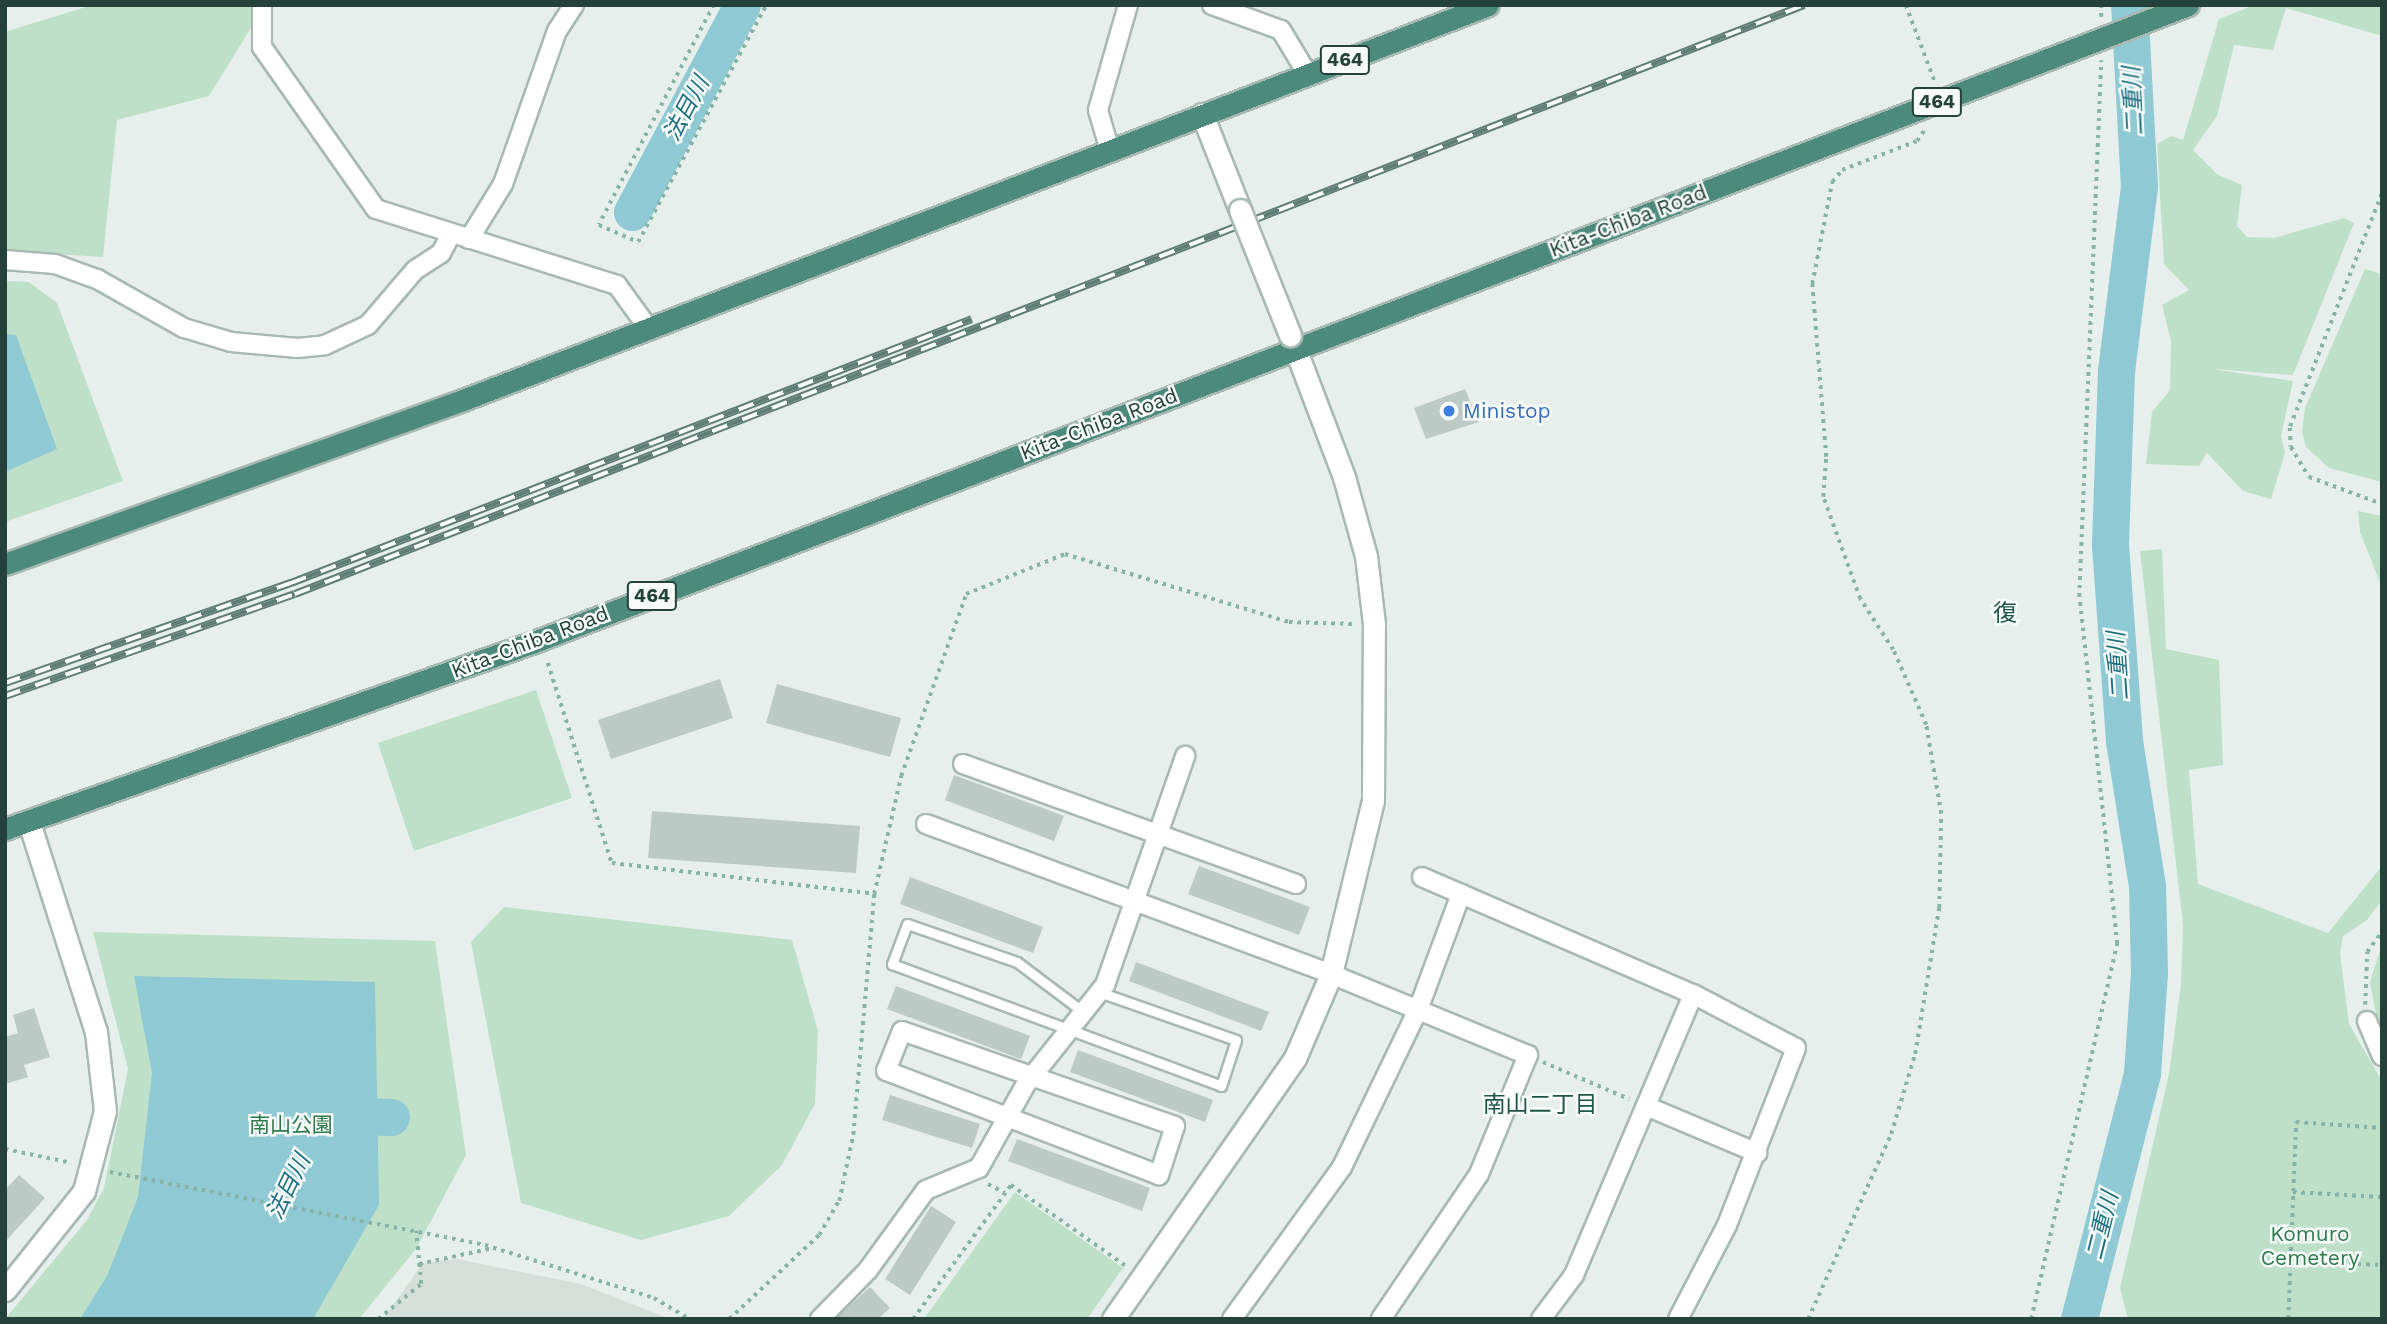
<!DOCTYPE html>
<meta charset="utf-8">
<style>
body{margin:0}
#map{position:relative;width:2387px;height:1324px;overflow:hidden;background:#e6efeb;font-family:"Work Sans","Noto Sans JP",sans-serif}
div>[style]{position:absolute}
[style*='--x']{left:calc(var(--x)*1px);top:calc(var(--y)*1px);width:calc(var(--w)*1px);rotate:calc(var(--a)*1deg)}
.built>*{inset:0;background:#d4dfda}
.green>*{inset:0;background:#bfe0c8}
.water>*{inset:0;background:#8ec9d4}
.river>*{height:37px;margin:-18.5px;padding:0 18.5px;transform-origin:18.5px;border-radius:18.5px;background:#8ec9d4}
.building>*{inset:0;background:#bbcac4}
.path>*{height:3.5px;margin-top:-1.75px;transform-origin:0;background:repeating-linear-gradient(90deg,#86b3a5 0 3.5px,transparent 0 8.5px)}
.roads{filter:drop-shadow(2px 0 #a8b8b2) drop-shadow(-2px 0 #a8b8b2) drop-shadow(0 2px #a8b8b2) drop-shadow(0 -2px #a8b8b2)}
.service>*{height:9px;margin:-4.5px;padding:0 4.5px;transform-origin:4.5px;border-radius:4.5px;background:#fff}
.minor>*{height:18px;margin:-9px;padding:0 9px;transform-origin:9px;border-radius:9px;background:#fff}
.tertiary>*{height:21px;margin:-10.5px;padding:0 10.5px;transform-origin:10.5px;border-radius:10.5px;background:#fff}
.trunk>*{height:21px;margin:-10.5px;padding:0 10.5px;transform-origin:10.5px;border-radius:10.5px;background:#4c8a7c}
.rail>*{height:8px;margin-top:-4px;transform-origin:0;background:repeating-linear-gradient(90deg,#f7fbf9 0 16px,#5f7d75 0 32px);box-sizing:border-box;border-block:2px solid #5f7d75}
.bridges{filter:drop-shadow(2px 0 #a8b8b2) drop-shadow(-2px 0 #a8b8b2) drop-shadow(0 2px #a8b8b2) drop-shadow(0 -2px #a8b8b2)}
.tertiary-bridge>*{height:21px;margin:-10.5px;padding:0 10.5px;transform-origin:10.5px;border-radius:10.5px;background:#fff}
.trunk-bridge>*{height:21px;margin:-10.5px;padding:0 10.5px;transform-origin:10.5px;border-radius:10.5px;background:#4c8a7c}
.dots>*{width:19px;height:19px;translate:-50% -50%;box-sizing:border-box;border:4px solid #f7fbf9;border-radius:50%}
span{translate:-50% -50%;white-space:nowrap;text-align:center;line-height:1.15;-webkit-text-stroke:5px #f7fbf9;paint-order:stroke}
.shield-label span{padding:2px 5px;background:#f7fbf9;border:2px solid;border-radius:5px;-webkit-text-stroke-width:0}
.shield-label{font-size:19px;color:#24423a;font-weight:700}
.street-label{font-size:21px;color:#24423a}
.shop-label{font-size:21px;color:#366cbe}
.left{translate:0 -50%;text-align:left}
.park-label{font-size:21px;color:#2d7a4b}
.water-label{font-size:23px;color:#1c6f80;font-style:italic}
.neighbourhood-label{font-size:23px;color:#1f5548}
.quarter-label{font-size:24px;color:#1f5548}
.frame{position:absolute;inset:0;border:7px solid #24423a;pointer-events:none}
</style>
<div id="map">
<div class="built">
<div style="clip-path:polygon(457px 1259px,581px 1284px,670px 1319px,383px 1319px,423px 1263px)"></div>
</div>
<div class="green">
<div style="clip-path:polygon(92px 5px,265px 5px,209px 96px,117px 120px,103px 257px,5px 251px,5px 32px)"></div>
<div style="clip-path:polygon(2254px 5px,2382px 5px,2382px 36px,2286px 8px,2273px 50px,2234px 45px,2217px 116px,2193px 150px,2218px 175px,2242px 185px,2237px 226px,2247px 237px,2274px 238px,2344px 218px,2354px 223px,2293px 375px,2212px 369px,2293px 381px,2281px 436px,2285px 453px,2271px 499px,2243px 491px,2207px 453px,2199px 466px,2146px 464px,2152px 412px,2170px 390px,2171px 341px,2162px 305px,2189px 290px,2164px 264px,2157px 144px,2171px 136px,2183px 140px,2219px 19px)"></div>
<div style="clip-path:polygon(2365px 269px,2382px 274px,2382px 482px,2329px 468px,2306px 447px,2302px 432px,2305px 408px)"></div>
<div style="clip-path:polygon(5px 281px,29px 282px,57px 303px,123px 481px,5px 522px)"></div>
<div style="clip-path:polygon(2358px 511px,2382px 516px,2382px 587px,2360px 532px)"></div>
<div style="clip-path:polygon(2162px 549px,2166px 649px,2219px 660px,2223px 765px,2189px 770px,2198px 884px,2328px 933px,2382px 866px,2382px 900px,2367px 920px,2343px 936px,2340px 953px,2349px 1024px,2382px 1081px,2382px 1319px,2128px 1319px,2120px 1288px,2169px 1074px,2181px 984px,2183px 925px,2140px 551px)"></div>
<div style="clip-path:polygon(536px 690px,572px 798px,414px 851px,378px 743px)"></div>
<div style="clip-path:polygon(504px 907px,792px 940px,818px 1031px,815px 1104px,782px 1165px,729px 1216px,641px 1240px,521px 1203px,471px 942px)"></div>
<div style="clip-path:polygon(93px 932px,435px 941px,466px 1155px,416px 1249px,359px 1319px,5px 1319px,87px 1220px,104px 1188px,128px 1069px)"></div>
<div style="clip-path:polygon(2382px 944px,2382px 1044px,2370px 982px)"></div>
<div style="clip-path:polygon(1015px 1192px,1123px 1268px,1087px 1319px,924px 1319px)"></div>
</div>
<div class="water">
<div style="clip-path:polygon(5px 334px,16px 335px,57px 449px,5px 472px)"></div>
<div style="clip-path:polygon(134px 976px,375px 982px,379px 1205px,313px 1319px,80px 1319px,107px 1276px,138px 1197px,152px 1073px)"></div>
</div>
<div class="river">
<div style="--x:632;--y:212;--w:234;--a:-62"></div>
<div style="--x:329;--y:1115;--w:62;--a:1.8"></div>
<div style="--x:2079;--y:1319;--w:254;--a:-75.6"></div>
<div style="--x:2142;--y:1073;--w:100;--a:-86"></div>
<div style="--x:2149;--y:973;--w:87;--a:-91.3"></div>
<div style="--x:2147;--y:886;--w:148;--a:-99"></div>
<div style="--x:2124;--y:740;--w:197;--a:-94.1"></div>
<div style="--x:2110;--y:543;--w:172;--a:-88"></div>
<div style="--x:2116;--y:371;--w:185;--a:-82.9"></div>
<div style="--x:2139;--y:187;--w:182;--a:-93.1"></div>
</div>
<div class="building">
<div style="clip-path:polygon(1465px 389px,1479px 422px,1426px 439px,1414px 408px)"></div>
<div style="clip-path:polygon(720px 679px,733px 718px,611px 759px,598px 720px)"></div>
<div style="clip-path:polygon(777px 684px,901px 718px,890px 757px,766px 723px)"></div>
<div style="clip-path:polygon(954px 775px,1064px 816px,1054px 841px,945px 800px)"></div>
<div style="clip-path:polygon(652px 811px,860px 826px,856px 873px,648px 858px)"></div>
<div style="clip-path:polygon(1199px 866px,1310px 907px,1299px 935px,1188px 894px)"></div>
<div style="clip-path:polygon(910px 877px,1043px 927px,1033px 953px,900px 904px)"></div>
<div style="clip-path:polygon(1136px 962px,1269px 1012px,1261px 1031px,1129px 981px)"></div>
<div style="clip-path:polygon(896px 986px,1030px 1036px,1021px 1059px,887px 1009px)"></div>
<div style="clip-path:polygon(34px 1008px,50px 1057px,24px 1065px,28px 1077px,5px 1084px,5px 1037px,18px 1033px,13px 1015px)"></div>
<div style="clip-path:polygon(1078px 1050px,1213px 1100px,1205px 1122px,1070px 1072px)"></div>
<div style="clip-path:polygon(890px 1095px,980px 1124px,972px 1148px,882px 1120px)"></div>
<div style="clip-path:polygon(1017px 1139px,1150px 1188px,1142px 1211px,1008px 1161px)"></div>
<div style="clip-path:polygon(19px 1175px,45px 1198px,5px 1242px,5px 1190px)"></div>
<div style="clip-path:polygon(931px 1206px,956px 1222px,910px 1295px,885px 1279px)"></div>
<div style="clip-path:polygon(870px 1287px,890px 1308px,878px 1319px,835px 1319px)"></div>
</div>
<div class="path">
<div style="--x:714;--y:5;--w:248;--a:117.6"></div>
<div style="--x:599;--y:225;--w:43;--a:23.6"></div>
<div style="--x:638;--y:242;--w:269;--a:-61.6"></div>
<div style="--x:1906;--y:5;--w:82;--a:69.4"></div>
<div style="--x:2101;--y:17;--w:12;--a:-90"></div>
<div style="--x:2382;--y:194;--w:251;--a:111.5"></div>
<div style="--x:2290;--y:428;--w:19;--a:87"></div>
<div style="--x:2291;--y:447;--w:35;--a:59"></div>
<div style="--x:2309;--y:477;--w:78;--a:20.3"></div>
<div style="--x:548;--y:663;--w:210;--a:72.3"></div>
<div style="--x:612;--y:863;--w:264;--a:6.7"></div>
<div style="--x:2365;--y:1005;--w:53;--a:-87.8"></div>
<div style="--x:2367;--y:952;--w:26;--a:-54"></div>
<div style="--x:1543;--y:1062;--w:94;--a:23.3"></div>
<div style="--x:5;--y:1149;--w:68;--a:11.8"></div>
<div style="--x:110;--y:1172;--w:382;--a:11"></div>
<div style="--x:485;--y:1245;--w:177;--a:17.4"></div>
<div style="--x:654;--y:1298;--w:42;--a:30.3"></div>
<div style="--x:988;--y:1184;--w:19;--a:28"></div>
<div style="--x:2293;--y:1192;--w:89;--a:3.2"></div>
<div style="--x:2290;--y:1261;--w:92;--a:2.5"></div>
<div style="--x:419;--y:1264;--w:76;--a:-12.2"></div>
<div style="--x:378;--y:1319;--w:55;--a:-39.1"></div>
<div style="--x:421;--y:1284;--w:53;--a:-95.4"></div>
<div style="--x:729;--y:1319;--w:123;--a:-43"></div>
<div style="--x:819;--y:1235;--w:39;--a:-60"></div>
<div style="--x:839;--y:1201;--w:67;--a:-78"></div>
<div style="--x:853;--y:1135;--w:242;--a:-85"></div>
<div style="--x:874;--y:894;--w:121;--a:-77.1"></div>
<div style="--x:901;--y:776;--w:193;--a:-70.3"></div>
<div style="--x:966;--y:594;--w:107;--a:-22"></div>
<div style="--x:1065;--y:554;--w:234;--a:16.9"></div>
<div style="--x:1289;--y:622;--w:65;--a:1.8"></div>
<div style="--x:913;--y:1319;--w:166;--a:-53.8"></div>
<div style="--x:1011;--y:1185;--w:141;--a:35.2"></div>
<div style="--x:1808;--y:1319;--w:203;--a:-65.8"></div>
<div style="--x:1891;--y:1134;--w:84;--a:-73.3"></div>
<div style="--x:1915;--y:1054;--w:148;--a:-80.7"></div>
<div style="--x:1939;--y:908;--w:94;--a:-88.8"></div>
<div style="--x:1941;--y:814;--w:90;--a:-99.6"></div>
<div style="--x:1926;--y:725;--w:82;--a:-113.7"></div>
<div style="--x:1893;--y:650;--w:61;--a:-122.9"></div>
<div style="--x:1860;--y:599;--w:109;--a:-109.9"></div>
<div style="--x:1823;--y:497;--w:40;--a:-85.7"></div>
<div style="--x:1826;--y:457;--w:174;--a:-94.6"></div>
<div style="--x:1812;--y:284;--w:104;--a:-78.9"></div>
<div style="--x:1832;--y:182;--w:16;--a:-50"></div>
<div style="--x:1842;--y:170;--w:80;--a:-21.1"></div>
<div style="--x:1917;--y:141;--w:14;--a:-56"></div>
<div style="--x:2031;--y:1319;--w:385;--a:-77.1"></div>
<div style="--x:2117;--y:944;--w:349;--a:-96.2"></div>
<div style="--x:2079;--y:597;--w:537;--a:-87.65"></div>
<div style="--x:2288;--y:1319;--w:197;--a:-87.7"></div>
<div style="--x:2296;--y:1122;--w:86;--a:4"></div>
</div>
<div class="roads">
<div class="service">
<div style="--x:1082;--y:1011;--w:81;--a:-143"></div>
<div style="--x:1017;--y:962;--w:116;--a:-160.9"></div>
<div style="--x:907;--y:924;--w:43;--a:110.6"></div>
<div style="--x:892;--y:964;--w:351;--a:20.3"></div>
<div style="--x:1221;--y:1086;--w:48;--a:-71.9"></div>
<div style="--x:1236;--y:1040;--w:145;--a:-160.7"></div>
</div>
<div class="minor">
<div style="--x:262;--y:5;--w:42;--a:90"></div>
<div style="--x:262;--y:47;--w:198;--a:54.9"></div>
<div style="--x:376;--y:209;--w:253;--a:17.5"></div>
<div style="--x:617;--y:285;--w:54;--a:54"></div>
<div style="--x:1212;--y:5;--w:73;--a:19.9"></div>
<div style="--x:1281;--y:30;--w:52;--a:59"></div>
<div style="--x:1110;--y:151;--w:43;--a:-106.3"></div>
<div style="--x:1098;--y:110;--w:109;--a:-74.1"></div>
<div style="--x:469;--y:239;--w:65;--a:-58.3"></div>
<div style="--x:503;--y:184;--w:162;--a:-70.6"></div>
<div style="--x:557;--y:31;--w:31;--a:-57"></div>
<div style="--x:5;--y:260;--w:50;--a:4.6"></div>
<div style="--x:55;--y:264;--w:45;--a:19.7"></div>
<div style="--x:97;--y:279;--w:100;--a:29.4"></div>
<div style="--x:184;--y:328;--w:49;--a:16.6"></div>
<div style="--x:231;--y:342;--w:67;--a:5.1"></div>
<div style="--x:298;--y:348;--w:27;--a:-6"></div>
<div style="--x:325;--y:345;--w:47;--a:-24.9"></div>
<div style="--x:368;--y:325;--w:72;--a:-49.5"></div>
<div style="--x:415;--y:270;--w:31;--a:-33"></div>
<div style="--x:441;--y:253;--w:21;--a:-62"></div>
<div style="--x:963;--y:764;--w:354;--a:19.8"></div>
<div style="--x:926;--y:824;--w:432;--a:20.3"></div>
<div style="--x:1331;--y:974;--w:213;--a:22.4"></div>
<div style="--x:1528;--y:1055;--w:129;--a:112.4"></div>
<div style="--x:1479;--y:1174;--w:175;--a:124.1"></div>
<div style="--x:1422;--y:877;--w:295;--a:23.4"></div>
<div style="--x:1693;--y:994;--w:116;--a:27.7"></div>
<div style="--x:1796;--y:1048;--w:190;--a:111.3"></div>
<div style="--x:1727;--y:1225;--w:106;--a:117.5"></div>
<div style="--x:2367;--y:1021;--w:38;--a:67"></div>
<div style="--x:902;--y:1031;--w:289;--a:19.2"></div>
<div style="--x:1175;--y:1126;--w:52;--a:108.1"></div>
<div style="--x:1159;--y:1175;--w:292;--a:-159.1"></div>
<div style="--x:886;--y:1071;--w:43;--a:-68.2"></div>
<div style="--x:1646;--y:1106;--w:121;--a:22.9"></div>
<div style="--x:820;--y:1319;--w:69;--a:-45.6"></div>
<div style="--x:868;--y:1270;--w:99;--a:-54.1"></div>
<div style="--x:926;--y:1190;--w:57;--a:-22.5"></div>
<div style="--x:979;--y:1168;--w:96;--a:-60.8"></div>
<div style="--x:1026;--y:1084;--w:127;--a:-51.4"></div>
<div style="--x:1105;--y:985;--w:243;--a:-70.7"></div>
<div style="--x:1232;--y:1319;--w:188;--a:-54.1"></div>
<div style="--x:1342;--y:1167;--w:174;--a:-64.2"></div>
<div style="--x:1418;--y:1010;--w:124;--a:-69.7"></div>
<div style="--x:1541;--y:1319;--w:55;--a:-53.1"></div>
<div style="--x:1574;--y:1275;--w:305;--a:-67"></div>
</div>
<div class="tertiary">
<div style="--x:1202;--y:114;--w:103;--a:68.4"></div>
<div style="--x:5;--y:1290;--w:127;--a:-51.4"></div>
<div style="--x:84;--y:1191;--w:83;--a:-75.3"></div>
<div style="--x:105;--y:1111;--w:80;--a:-96.5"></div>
<div style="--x:96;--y:1032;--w:220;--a:-107.7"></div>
<div style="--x:1113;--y:1319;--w:318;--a:-55.1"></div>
<div style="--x:1295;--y:1058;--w:91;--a:-66.8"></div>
<div style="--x:1331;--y:974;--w:179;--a:-76.4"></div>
<div style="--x:1373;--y:800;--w:176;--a:-89.7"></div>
<div style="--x:1374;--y:624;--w:68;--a:-96.7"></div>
<div style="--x:1366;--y:556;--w:82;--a:-105.6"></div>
<div style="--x:1344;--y:477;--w:152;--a:-110.8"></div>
</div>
<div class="trunk">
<div style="--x:5;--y:564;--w:486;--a:-19.7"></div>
<div style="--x:463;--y:400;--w:1098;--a:-21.07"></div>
<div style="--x:5;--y:829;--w:561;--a:-19.47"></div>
<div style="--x:534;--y:642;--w:1234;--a:-21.03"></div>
</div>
</div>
<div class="rail">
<div style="--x:5;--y:683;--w:303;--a:-19.3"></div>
<div style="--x:291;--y:583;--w:730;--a:-21.19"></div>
<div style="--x:5;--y:696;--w:307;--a:-19.4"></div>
<div style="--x:295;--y:594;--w:1620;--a:-21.32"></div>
</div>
<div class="bridges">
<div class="tertiary-bridge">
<div style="--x:1240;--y:210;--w:135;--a:68.2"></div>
</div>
<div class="trunk-bridge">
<div style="--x:1686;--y:199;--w:538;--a:-21.13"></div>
</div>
</div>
<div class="dots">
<div style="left:1449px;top:411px;background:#3f7fe0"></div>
</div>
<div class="shield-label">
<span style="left:1345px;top:60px">464</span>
<span style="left:1937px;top:102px">464</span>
<span style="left:652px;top:596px">464</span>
</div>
<div class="street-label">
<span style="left:1628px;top:221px;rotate:-21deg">Kita-Chiba Road</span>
<span style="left:1099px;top:424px;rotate:-21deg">Kita-Chiba Road</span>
<span style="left:530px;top:642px;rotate:-21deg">Kita-Chiba Road</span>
</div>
<div class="shop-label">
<span class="left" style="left:1463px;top:411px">Ministop</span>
</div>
<div class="park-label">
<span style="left:291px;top:1125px">南山公園</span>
<span style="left:2310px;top:1246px">Komuro<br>Cemetery</span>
</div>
<div class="water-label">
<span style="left:2134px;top:101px;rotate:-93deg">二重川</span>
<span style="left:687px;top:109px;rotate:-62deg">法目川</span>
<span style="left:2119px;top:666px;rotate:-94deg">二重川</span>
<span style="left:289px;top:1187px;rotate:-64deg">法目川</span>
<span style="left:2103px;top:1226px;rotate:-76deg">二重川</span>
</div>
<div class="neighbourhood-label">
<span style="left:1540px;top:1105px">南山二丁目</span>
</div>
<div class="quarter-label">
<span style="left:2005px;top:614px">復</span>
</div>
<div class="frame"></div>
</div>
